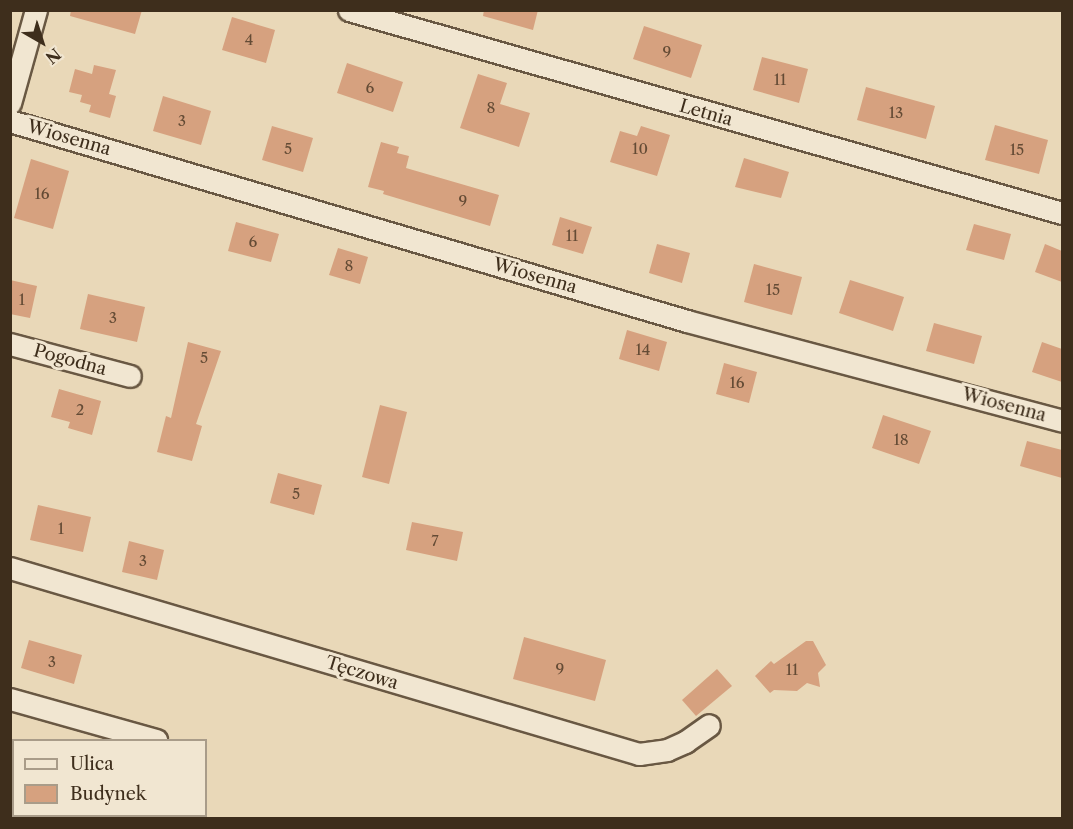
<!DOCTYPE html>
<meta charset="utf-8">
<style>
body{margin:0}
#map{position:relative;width:1073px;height:829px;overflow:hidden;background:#e9d8b8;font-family:"Libre Caslon Text",serif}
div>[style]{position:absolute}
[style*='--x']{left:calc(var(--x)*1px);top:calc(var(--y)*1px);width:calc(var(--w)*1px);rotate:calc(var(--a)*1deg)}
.building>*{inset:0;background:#d6a17f}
.roads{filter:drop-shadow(2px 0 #695843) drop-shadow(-2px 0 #695843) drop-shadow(0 2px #695843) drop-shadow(0 -2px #695843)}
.street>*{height:21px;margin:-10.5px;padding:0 10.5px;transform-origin:10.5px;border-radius:10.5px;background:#f1e6d1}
span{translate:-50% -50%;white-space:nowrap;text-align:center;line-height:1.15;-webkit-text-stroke:6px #f1e6d1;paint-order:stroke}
.number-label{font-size:15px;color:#644b35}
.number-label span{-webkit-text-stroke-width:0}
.street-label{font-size:18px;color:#3e2e1c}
.frame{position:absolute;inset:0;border:12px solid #3e2e1c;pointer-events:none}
.legend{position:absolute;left:12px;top:739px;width:195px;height:78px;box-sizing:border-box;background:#f1e6d1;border:2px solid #a99c89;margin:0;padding:8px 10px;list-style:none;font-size:18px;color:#3e2e1c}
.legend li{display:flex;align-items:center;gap:12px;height:30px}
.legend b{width:30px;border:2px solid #a99c89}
.north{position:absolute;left:12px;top:12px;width:60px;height:60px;-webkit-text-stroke:4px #f1e6d1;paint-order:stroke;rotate:141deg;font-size:16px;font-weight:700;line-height:24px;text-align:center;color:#3e2e1c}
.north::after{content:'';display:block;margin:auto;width:21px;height:27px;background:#3e2e1c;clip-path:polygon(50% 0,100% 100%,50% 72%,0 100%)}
</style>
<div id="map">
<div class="building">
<div style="clip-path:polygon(71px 10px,142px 10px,135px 34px,70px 16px)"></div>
<div style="clip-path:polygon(484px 10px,538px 10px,533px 30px,483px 16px)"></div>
<div style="clip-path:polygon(232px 17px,275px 30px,266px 63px,222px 50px)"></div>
<div style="clip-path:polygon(644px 26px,702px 45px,691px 78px,633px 59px)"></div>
<div style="clip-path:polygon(762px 57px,808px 69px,799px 103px,753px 90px)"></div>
<div style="clip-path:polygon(347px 63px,403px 82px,393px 112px,337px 93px)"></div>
<div style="clip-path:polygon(94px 65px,116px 70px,109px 94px,116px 96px,110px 118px,89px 112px,91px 105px,80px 102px,82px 95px,69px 92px,75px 69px,92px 74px)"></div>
<div style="clip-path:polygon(478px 74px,507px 83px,500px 104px,530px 113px,519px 147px,460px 128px)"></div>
<div style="clip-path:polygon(866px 87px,935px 106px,926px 139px,857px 120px)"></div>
<div style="clip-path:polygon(163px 96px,211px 111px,201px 145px,153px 131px)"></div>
<div style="clip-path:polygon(995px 125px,1048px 140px,1039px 174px,985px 160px)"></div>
<div style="clip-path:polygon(272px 126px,313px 138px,303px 172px,262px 160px)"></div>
<div style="clip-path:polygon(641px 126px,670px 135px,657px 176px,610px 162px,620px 131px,637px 136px)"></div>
<div style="clip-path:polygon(381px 142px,399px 147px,397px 153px,409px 156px,406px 168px,499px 195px,490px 226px,383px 194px,384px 191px,368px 187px)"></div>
<div style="clip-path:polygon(744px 158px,789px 172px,781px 198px,735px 187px)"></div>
<div style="clip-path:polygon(31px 159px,69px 171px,53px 229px,14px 218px)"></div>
<div style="clip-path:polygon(560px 217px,592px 227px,583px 254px,552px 245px)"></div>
<div style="clip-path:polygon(236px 222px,279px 234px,271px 262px,228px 251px)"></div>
<div style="clip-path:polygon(974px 224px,1011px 234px,1004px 260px,966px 250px)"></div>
<div style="clip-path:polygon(657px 244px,690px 253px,682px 283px,649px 273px)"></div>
<div style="clip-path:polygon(1045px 244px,1062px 251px,1062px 282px,1035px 272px)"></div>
<div style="clip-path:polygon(338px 248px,368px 257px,360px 284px,329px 275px)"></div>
<div style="clip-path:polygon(754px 264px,802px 277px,792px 315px,744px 302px)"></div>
<div style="clip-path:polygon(10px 280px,37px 286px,30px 318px,10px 314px)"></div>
<div style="clip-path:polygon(850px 280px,904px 297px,893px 331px,839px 313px)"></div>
<div style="clip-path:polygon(88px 294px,145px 307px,137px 342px,80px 329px)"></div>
<div style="clip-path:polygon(934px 323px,982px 336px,974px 364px,926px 351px)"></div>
<div style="clip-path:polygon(627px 330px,667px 342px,659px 371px,619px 359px)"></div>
<div style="clip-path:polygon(188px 342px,221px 351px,196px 424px,202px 426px,192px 461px,157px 452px,166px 416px,171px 418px)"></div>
<div style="clip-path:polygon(1042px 342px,1062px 349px,1062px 382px,1032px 372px)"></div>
<div style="clip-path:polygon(724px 363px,757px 372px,749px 403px,716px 394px)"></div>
<div style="clip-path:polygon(59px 389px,101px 401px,92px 435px,68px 428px,70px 422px,51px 417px)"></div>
<div style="clip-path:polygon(380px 405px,407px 412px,389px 484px,362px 477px)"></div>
<div style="clip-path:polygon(883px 415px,931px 431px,919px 464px,872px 448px)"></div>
<div style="clip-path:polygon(1027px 441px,1062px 450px,1062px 478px,1020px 466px)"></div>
<div style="clip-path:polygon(278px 473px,322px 485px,314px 515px,270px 503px)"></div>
<div style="clip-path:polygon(38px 505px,91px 517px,83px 552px,30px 540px)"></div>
<div style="clip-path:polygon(412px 522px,463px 532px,457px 561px,406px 550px)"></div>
<div style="clip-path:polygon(129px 541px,164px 550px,157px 580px,122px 572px)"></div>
<div style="clip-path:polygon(524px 637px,606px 660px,595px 701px,513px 679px)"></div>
<div style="clip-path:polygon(29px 640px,82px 655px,74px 684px,21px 668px)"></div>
<div style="clip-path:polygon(806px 641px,813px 641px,826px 665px,818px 673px,820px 687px,807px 683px,797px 691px,774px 690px,770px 693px,755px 676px,771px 661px,774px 664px)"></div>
<div style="clip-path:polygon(717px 669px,732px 686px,696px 716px,682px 700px)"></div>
</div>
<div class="roads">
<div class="street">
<div style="--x:349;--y:10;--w:741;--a:15.89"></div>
<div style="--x:10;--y:103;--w:97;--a:-74.4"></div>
<div style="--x:10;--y:121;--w:706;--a:16.46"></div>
<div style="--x:687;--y:321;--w:388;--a:14.9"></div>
<div style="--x:10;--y:344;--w:124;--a:14.9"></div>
<div style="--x:10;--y:568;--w:656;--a:16.47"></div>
<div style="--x:639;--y:754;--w:28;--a:-8"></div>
<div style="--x:667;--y:750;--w:20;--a:-24"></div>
<div style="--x:685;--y:742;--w:29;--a:-35"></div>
<div style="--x:10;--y:699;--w:152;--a:15.7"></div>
</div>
</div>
<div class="number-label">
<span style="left:249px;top:40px">4</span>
<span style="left:667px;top:52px">9</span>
<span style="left:780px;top:80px">11</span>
<span style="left:370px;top:88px">6</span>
<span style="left:491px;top:108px">8</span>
<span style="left:896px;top:113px">13</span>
<span style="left:182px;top:121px">3</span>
<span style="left:288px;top:149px">5</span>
<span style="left:640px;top:149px">10</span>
<span style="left:1017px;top:150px">15</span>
<span style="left:42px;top:194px">16</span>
<span style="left:463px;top:201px">9</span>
<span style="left:572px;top:236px">11</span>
<span style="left:253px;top:242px">6</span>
<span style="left:349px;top:266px">8</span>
<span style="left:773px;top:290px">15</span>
<span style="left:22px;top:300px">1</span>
<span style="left:113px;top:318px">3</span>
<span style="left:643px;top:350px">14</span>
<span style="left:204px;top:358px">5</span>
<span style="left:737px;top:383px">16</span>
<span style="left:80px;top:410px">2</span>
<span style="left:901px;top:440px">18</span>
<span style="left:296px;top:494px">5</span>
<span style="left:61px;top:529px">1</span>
<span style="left:435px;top:541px">7</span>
<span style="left:143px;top:561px">3</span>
<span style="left:52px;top:662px">3</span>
<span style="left:560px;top:669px">9</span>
<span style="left:792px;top:670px">11</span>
</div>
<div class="street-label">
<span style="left:706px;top:113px;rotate:16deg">Letnia</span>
<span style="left:69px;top:138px;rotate:16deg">Wiosenna</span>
<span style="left:535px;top:276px;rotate:16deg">Wiosenna</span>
<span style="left:70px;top:360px;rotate:15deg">Pogodna</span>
<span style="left:1004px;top:405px;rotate:15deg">Wiosenna</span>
<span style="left:362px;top:673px;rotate:17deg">Tęczowa</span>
</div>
<div class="frame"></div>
<ul class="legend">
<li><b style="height:8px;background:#f1e6d1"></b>Ulica</li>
<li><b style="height:16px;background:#d6a17f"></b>Budynek</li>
</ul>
<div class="north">N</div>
</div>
